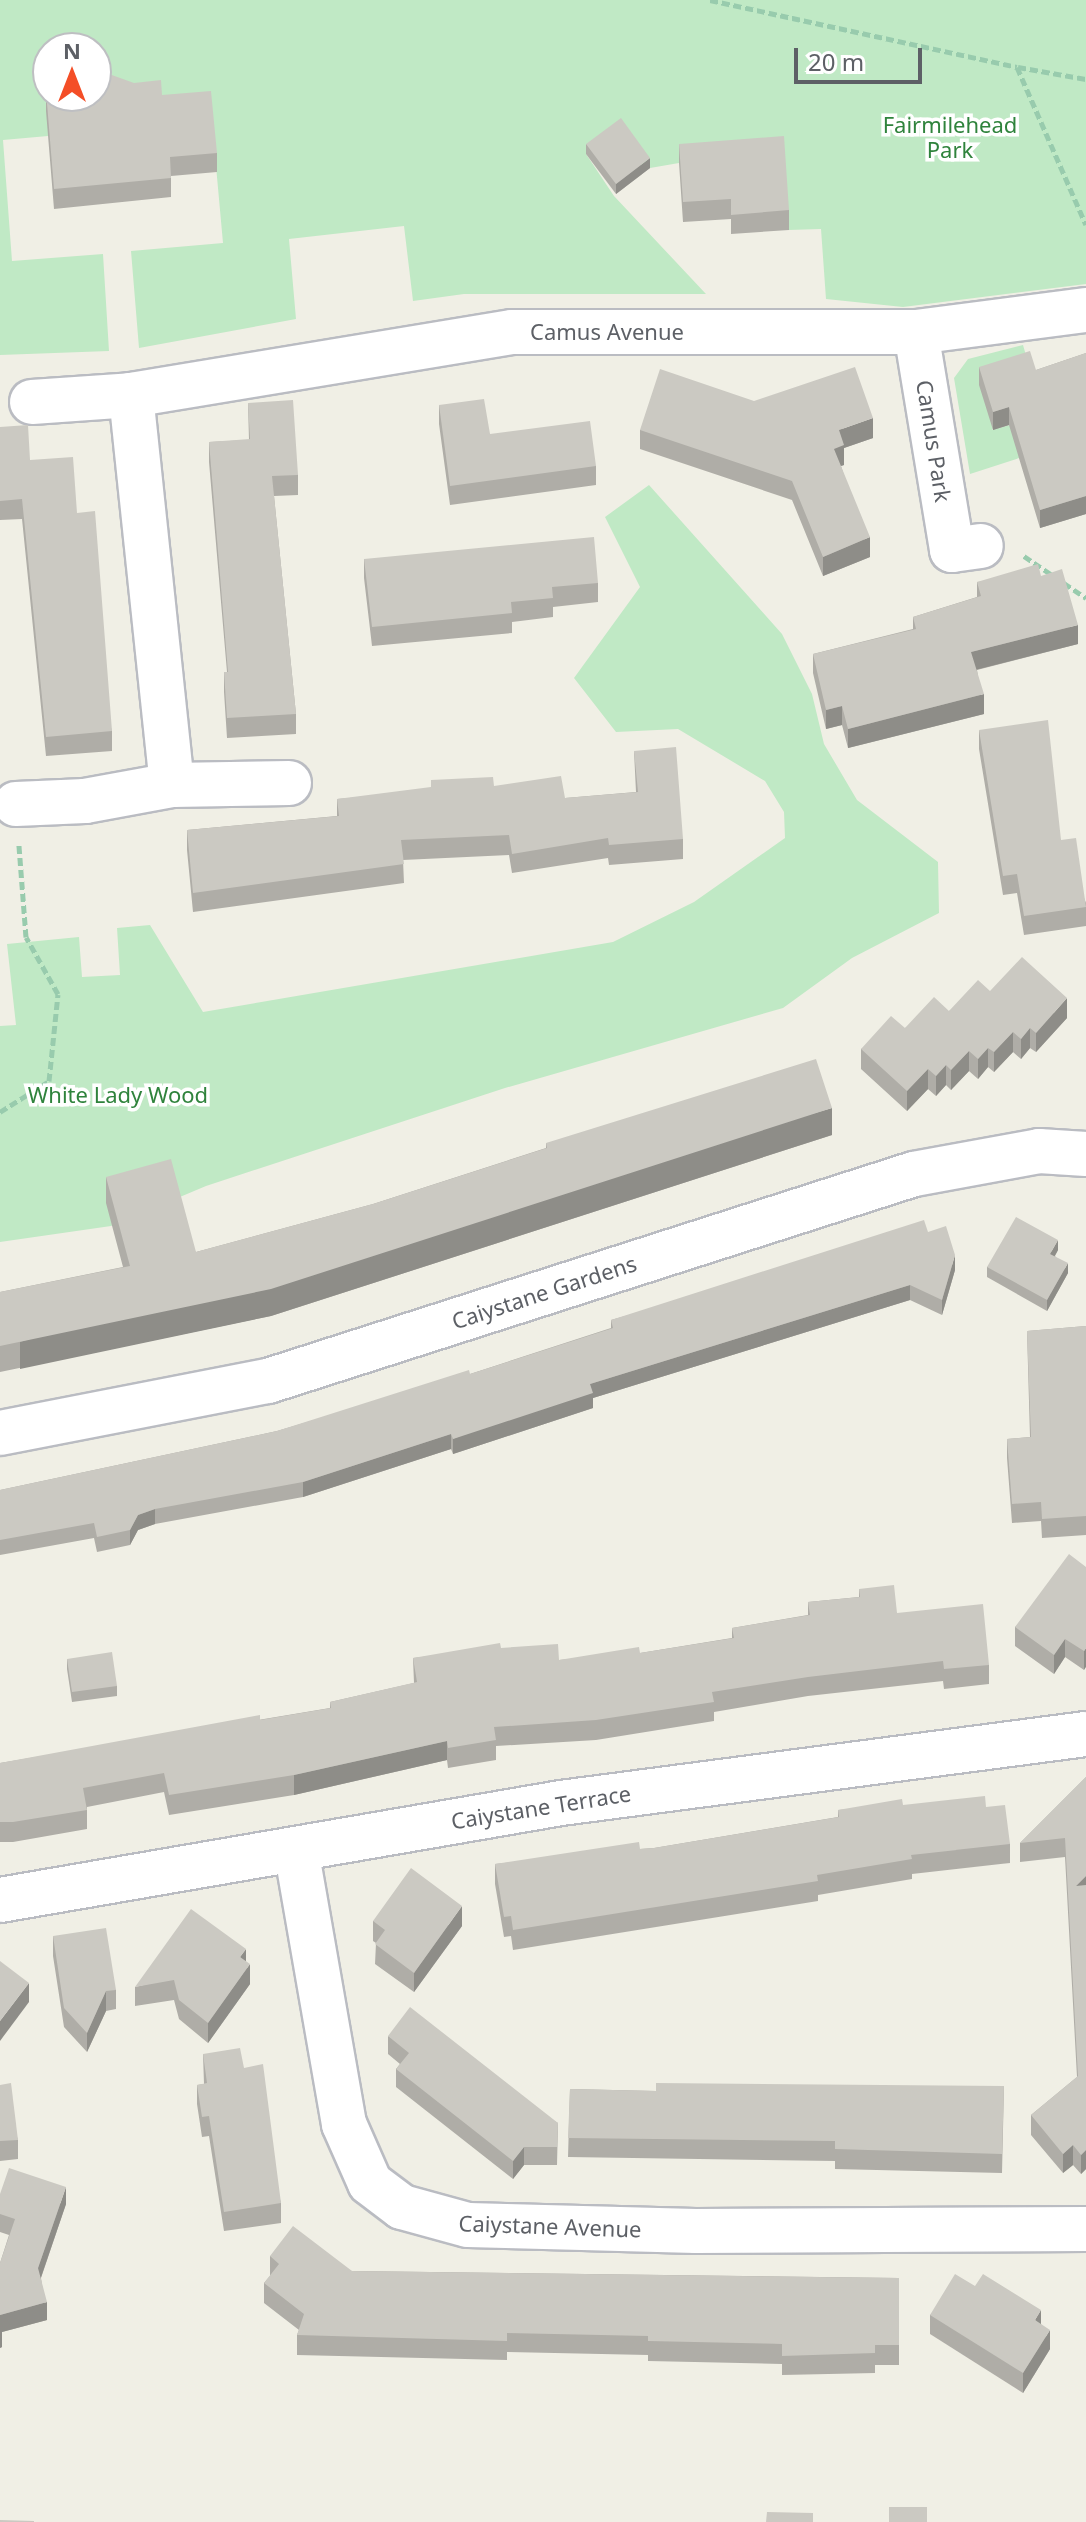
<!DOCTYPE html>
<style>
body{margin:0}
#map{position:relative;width:1086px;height:2522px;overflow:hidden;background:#f0efe5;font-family:"Noto Sans",sans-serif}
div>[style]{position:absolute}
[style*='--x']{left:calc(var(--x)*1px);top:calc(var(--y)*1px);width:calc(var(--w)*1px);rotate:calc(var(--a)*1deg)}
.green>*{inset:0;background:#c0e9c5}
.path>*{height:5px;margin-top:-2.5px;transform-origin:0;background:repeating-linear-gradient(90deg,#98cbad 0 8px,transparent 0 12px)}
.roads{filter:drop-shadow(2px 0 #babcc2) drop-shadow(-2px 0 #babcc2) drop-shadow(0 2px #babcc2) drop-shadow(0 -2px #babcc2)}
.minor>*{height:44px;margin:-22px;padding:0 22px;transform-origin:22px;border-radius:22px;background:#fff}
.wall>*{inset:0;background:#afada7}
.shaded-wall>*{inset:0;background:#8e8d88}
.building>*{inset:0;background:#cbc9c2}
span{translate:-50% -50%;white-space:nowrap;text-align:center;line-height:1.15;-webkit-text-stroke:7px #fff;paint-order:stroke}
.park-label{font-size:22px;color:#2f833c}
.street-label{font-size:22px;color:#5d6066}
.north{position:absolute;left:32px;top:32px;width:80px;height:80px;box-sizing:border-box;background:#fff;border:2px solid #bebfc2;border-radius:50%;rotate:0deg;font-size:22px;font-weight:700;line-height:32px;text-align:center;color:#5d6066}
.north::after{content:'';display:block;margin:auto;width:28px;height:36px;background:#f44e27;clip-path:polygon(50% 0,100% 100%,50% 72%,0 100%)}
.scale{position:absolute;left:794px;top:48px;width:128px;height:36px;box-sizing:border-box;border:4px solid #5d6066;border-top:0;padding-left:10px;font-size:24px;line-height:28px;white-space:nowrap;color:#5d6066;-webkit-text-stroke:6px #fff;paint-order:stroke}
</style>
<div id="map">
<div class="green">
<div style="clip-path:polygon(0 0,1086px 0,1086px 284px,903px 307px,826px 299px,821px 229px,789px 230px,679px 163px,650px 168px,586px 154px,614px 196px,706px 294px,464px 294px,413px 301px,404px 226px,289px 239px,296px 319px,139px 348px,131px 251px,223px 243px,211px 111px,96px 95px,96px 48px,48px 48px,48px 136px,3px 140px,12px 261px,103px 254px,109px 351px,0 355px)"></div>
<div style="clip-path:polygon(1023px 345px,1030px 369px,992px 430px,1021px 422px,1075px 440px,970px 474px,954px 378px,968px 359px)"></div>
<div style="clip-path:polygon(649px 485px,782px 634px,812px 694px,824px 744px,857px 800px,938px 862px,939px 913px,852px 958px,783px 1008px,505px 1088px,206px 1186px,111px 1226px,0 1242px,0 1026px,16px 1025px,7px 944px,79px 937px,82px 977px,120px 975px,117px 928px,150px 925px,203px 1012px,613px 942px,694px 902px,785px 838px,784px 812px,765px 781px,678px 729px,616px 732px,574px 678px,640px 587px,605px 517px)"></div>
</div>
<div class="path">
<div style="--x:710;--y:0;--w:314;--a:12.3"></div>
<div style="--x:1017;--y:67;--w:172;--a:66.4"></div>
<div style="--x:1018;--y:67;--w:69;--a:10"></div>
<div style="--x:1024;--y:556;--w:75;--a:34.1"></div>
<div style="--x:0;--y:1112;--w:58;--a:-32.3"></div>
<div style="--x:49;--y:1081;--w:87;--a:-84.1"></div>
<div style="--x:58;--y:994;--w:65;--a:-119.3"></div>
<div style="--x:26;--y:937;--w:92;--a:-94.4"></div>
</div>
<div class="roads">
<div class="minor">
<div style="--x:916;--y:332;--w:221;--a:80.6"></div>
<div style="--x:952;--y:550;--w:29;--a:-8"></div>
<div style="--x:131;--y:395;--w:392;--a:84"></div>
<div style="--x:32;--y:402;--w:99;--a:-4"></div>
<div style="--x:131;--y:395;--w:386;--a:-9.4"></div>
<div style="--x:512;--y:332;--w:404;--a:0"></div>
<div style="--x:916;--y:332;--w:171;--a:-7.4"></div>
<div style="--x:16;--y:804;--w:69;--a:-2.5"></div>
<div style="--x:85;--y:801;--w:88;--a:-10.4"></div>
<div style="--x:172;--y:785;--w:117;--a:-1"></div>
<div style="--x:0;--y:1433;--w:273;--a:-11"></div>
<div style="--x:268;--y:1381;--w:678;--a:-17.77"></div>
<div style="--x:914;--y:1174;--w:127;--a:-10.4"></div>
<div style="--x:1039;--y:1151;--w:47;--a:3.7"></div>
<div style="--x:296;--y:1849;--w:279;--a:80.1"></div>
<div style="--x:344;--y:2124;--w:64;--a:66.2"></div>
<div style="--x:370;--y:2183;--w:40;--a:37"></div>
<div style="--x:402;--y:2207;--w:68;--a:15.3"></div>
<div style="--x:468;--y:2225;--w:228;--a:1.5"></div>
<div style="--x:696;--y:2231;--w:390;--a:-0.3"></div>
<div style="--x:0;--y:1900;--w:569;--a:-9.81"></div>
<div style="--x:561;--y:1803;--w:530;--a:-7.49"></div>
</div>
</div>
<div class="wall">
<div style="clip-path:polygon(46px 91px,162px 95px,217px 153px,217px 172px,171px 176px,171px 197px,54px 209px,46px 111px)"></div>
<div style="clip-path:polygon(586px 144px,650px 168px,616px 194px,586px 154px)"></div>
<div style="clip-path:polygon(679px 144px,789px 210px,789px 230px,731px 234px,731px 219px,683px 222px,679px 163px)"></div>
<div style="clip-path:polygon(1086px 353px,1086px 514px,1040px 528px,1009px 425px,993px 430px,979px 385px,979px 367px,1036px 370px)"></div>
<div style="clip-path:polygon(754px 401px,873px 438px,844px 448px,844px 465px,841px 466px,870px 557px,823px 576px,792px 500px,640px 449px,640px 430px)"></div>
<div style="clip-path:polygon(248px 403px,298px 475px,298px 495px,274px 496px,296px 714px,296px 734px,227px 738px,224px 692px,224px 672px,227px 672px,209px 462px,209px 442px,249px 440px)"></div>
<div style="clip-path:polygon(439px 405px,490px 434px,596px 466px,596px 485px,450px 505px,439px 424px)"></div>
<div style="clip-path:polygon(0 427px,30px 460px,112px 731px,112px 751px,46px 756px,22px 519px,0 520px)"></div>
<div style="clip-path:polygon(364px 559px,598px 583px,598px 602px,553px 607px,553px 617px,512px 622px,512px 633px,372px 646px,364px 578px)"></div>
<div style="clip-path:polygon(1041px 576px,1078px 644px,977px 670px,984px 714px,848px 748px,842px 725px,826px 729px,813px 673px,813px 654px,913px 629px,913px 617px,977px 597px,977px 582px)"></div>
<div style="clip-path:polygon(979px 730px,1061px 840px,1086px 903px,1086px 926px,1024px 935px,1017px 893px,1003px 895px,979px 749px)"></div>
<div style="clip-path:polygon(634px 751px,683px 839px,683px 859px,609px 865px,608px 858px,512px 873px,509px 855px,403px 860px,404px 883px,193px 912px,187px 850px,187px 830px,337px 816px,337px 799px,494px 786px,565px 798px,636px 792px)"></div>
<div style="clip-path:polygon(990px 991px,1067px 1018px,1036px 1052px,1030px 1048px,1021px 1059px,1013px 1052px,994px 1072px,988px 1067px,978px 1079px,969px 1071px,951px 1090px,946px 1085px,936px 1096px,928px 1089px,907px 1111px,861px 1069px,861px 1049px,905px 1028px,949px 1011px)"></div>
<div style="clip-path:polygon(832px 1135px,271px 1316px,0 1372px,0 1292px,123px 1267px,106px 1203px,106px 1177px,196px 1252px,373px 1204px,546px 1148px,546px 1143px)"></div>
<div style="clip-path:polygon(928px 1232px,955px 1270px,942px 1315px,910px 1300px,593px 1398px,593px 1408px,453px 1454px,451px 1449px,303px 1497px,155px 1524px,138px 1530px,130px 1545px,97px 1552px,94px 1538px,0 1555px,0 1490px,277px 1431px,470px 1374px,611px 1328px,611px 1320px)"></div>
<div style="clip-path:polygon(1058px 1250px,1055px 1256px,1068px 1273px,1047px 1311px,987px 1277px,987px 1267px)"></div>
<div style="clip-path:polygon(1086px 1326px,1086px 1535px,1042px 1538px,1041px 1521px,1012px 1523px,1007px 1458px,1007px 1439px,1030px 1437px,1027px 1331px)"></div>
<div style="clip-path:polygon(1086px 1567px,1084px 1670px,1065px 1657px,1054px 1674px,1015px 1646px,1015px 1627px)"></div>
<div style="clip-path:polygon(859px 1589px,897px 1613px,989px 1665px,989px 1684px,944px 1689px,943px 1681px,808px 1696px,714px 1712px,714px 1721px,596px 1740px,496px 1746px,496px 1760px,448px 1768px,447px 1760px,294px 1795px,169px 1815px,164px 1792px,87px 1807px,87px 1829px,13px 1842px,0 1842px,0 1763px,330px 1708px,330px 1702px,414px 1683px,413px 1658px,501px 1648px,559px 1660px,640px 1653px,732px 1638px,732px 1628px,808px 1615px,808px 1602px,859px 1597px)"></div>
<div style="clip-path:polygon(67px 1659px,117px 1686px,117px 1696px,72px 1702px,67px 1669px)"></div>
<div style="clip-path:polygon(1086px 1777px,1086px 2169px,1081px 2174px,1073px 2165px,1063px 2173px,1031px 2135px,1031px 2115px,1077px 2077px,1065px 1857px,1020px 1862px,1020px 1843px)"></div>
<div style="clip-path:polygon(903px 1805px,986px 1807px,1010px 1844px,1010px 1863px,912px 1874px,912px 1879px,818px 1895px,818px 1901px,513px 1950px,511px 1936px,504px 1937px,495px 1884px,495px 1864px,640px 1849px,654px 1848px,838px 1817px,838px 1810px)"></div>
<div style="clip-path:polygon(373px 1921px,462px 1926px,414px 1992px,375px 1964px,376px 1943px,373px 1941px)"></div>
<div style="clip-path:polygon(53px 1936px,116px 1990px,116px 2009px,106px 2011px,87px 2052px,64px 2027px,53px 1956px)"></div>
<div style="clip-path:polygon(246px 1961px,250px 1984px,208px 2043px,179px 2019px,174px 2000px,135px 2006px,135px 1987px)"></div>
<div style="clip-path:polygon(388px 2036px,558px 2123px,557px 2165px,524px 2165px,513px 2179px,396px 2087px,396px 2069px,400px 2064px,388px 2054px)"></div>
<div style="clip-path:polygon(203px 2054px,244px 2068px,281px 2203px,281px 2223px,224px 2231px,209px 2136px,202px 2137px,197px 2104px,197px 2085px,204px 2084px)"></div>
<div style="clip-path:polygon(0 2085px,18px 2140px,18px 2159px,0 2161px)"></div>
<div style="clip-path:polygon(1004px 2086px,1002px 2173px,835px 2169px,835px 2161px,568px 2157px,570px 2089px,656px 2091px)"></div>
<div style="clip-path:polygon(0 2194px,66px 2204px,41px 2278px,47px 2320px,2px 2332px,2px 2347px,0 2348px,0 2263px,9px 2235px,0 2232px)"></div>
<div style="clip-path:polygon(270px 2256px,352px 2271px,899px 2278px,899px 2365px,875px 2365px,875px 2373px,782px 2375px,782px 2364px,648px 2361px,648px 2355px,507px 2352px,507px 2360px,297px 2355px,297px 2335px,299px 2330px,264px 2303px,264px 2283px,270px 2276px)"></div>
<div style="clip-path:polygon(975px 2286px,1041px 2324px,1050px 2349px,1023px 2393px,930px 2334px,930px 2315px)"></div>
</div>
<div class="shaded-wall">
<div style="clip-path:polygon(650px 158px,650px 168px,616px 194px,616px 184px)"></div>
<div style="clip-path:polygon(1009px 407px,1009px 425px,993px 430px,993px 412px)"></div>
<div style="clip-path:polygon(873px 418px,873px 438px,844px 448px,844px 465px,834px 468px,834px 449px,839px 430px)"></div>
<div style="clip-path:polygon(1086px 496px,1086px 514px,1040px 528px,1040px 510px)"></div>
<div style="clip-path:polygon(870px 537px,870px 557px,823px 576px,823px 557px)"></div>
<div style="clip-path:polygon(1078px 625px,1078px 644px,971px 671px,971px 652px)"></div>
<div style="clip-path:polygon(984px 694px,984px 714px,848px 748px,848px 729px)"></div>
<div style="clip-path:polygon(842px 706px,842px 725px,826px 729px,826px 710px)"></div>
<div style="clip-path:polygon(1067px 998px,1067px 1018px,1036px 1052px,1036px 1033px)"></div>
<div style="clip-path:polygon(1030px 1028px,1030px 1048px,1021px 1059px,1021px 1039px)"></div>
<div style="clip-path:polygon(1013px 1032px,1013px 1052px,994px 1072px,994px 1052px)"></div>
<div style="clip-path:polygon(988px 1048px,988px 1067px,978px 1079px,978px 1059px)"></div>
<div style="clip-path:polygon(969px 1051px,969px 1071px,951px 1090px,951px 1070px)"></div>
<div style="clip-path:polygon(946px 1065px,946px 1085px,936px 1096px,936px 1076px)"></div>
<div style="clip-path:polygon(928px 1069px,928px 1089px,907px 1111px,907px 1091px)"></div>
<div style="clip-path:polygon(832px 1108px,832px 1135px,271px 1316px,20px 1369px,20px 1342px)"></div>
<div style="clip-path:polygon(1058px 1240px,1058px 1250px,1050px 1264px,1050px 1254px)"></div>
<div style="clip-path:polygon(955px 1255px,955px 1270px,942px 1315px,942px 1300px)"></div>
<div style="clip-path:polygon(1068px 1263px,1068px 1273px,1047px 1311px,1047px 1300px)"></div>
<div style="clip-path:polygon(910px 1285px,910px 1300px,593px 1398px,593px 1408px,453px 1454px,453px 1439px,590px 1384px)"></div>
<div style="clip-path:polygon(451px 1434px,451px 1449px,303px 1497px,303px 1482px)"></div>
<div style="clip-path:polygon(155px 1509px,155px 1524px,138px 1530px,130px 1545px,130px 1530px,138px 1515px)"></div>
<div style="clip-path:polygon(1065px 1639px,1065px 1657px,1054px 1674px,1054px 1655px)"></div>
<div style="clip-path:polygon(1086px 1648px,1086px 1667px,1084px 1670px,1084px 1651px)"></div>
<div style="clip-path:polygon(447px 1741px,447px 1760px,294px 1795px,294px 1775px)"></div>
<div style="clip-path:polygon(1086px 1876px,1086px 1895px,1076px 1886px)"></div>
<div style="clip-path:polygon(462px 1906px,462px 1926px,414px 1992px,414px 1973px)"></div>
<div style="clip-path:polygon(246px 1949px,246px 1968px,240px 1957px)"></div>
<div style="clip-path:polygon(250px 1964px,250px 1984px,208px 2043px,208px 2023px)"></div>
<div style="clip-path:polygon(29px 1983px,29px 2002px,0 2041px,0 2021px)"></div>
<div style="clip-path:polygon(106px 1991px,106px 2011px,87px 2052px,87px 2033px)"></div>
<div style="clip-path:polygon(1073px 2145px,1073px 2165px,1063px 2173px,1063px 2154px)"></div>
<div style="clip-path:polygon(524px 2147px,524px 2165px,513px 2179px,513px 2161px)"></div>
<div style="clip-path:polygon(1086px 2150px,1086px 2169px,1081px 2174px,1081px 2155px)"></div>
<div style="clip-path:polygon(66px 2187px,66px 2204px,38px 2286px,38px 2268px)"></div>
<div style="clip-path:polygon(47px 2302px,47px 2320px,2px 2332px,2px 2347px,0 2348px,0 2315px)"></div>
<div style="clip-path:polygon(1041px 2310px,1041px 2329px,1035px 2320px)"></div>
<div style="clip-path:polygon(1050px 2330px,1050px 2349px,1023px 2393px,1023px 2373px)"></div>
</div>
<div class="building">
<div style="clip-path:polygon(109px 74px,134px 83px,161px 80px,162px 95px,211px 91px,217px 153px,170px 157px,171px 178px,54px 189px,46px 91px,48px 91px,48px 96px,96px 96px,96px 76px)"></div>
<div style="clip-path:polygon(621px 118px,650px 158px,616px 184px,586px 144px)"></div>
<div style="clip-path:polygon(784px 136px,789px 210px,731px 215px,731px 199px,683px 202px,679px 144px)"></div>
<div style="clip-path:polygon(1030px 351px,1036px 370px,1086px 353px,1086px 496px,1040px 510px,1009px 407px,993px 412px,979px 367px)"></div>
<div style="clip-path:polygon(855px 367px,873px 418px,839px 430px,844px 445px,834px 449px,870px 537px,823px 557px,792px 481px,640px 430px,660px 369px,754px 401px)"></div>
<div style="clip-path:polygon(484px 399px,490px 434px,590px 421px,596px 466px,450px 486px,439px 405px)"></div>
<div style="clip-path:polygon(293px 400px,298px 475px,272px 476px,296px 714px,227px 718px,224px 672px,228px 672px,209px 442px,250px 439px,248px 403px)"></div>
<div style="clip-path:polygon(28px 425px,30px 460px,73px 457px,77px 513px,95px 511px,112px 731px,46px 737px,22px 499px,0 501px,0 427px)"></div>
<div style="clip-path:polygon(594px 537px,598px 583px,552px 587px,553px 598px,511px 602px,512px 613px,372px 627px,364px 559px)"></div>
<div style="clip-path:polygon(1038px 564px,1041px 576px,1062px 569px,1078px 625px,971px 652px,984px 694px,848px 729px,842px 706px,826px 710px,813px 654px,916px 629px,913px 617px,981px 596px,977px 582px)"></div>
<div style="clip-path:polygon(1048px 720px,1061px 840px,1076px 838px,1086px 907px,1024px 916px,1017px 874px,1003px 876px,979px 730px)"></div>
<div style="clip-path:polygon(676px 747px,683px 839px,609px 845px,608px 838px,512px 854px,509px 835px,401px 840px,404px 864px,193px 893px,187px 830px,339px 816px,337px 799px,431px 787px,431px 780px,493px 777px,494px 786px,561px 776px,565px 798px,638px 792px,634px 751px)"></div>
<div style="clip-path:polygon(1022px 957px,1067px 998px,1036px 1033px,1030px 1028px,1021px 1039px,1013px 1032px,994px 1052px,988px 1048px,978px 1059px,969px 1051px,951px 1070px,946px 1065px,936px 1076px,928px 1069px,907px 1091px,861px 1049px,891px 1016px,905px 1028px,934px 997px,949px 1011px,978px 980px,990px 991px)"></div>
<div style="clip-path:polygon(816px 1059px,832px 1108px,271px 1289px,0 1346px,0 1292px,130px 1266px,106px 1177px,171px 1159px,196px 1252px,373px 1204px,547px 1148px,546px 1143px)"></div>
<div style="clip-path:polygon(1016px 1217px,1058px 1240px,1050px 1254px,1068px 1263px,1047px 1300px,987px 1267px)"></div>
<div style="clip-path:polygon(924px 1220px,928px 1232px,946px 1226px,955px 1255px,942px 1300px,910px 1285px,590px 1384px,593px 1393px,453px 1439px,451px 1434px,303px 1482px,155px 1509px,138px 1515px,130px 1530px,97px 1537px,94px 1523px,0 1540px,0 1490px,277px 1431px,469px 1370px,470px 1374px,613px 1328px,611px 1320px)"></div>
<div style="clip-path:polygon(1086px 1326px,1086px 1516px,1042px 1519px,1041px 1502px,1012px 1504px,1007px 1439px,1031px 1437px,1027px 1331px)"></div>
<div style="clip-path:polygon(1069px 1554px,1086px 1567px,1086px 1648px,1084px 1651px,1065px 1639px,1054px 1655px,1015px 1627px)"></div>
<div style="clip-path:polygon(894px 1585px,897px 1613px,983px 1604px,989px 1665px,944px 1669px,943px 1661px,808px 1677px,712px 1692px,714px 1702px,596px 1720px,494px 1727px,496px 1740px,448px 1748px,447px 1741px,294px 1775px,169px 1795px,164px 1773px,83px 1788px,87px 1810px,13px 1822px,0 1822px,0 1763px,260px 1715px,260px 1720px,331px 1708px,330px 1702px,417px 1682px,413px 1658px,500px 1643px,501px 1648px,558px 1644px,559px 1660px,639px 1647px,640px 1653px,734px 1638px,732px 1628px,810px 1615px,808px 1602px,860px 1597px,859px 1589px)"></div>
<div style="clip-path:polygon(112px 1652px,117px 1686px,72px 1692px,67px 1659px)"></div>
<div style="clip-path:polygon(1086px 1777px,1086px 1876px,1076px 1886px,1086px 1885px,1086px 2150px,1081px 2155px,1073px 2145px,1063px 2154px,1031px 2115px,1078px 2076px,1065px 1838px,1020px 1843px)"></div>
<div style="clip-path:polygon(985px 1796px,986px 1807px,1005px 1805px,1010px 1844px,911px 1855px,912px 1859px,817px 1875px,818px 1881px,513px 1930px,511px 1916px,504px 1917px,495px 1864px,639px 1842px,640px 1849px,654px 1848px,839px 1817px,838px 1810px,902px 1799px,903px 1805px)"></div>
<div style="clip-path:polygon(411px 1868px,462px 1906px,414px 1973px,375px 1944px,385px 1930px,373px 1921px)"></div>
<div style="clip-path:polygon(191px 1909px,246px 1949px,240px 1957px,250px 1964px,208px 2023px,179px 2000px,174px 1980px,135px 1987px)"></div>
<div style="clip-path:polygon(106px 1928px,116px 1990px,106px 1991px,87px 2033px,64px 2008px,53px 1936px)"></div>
<div style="clip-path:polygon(0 1961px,29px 1983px,0 2021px)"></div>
<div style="clip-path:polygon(410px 2007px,558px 2123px,557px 2147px,524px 2147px,513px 2161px,396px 2069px,409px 2053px,388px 2036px)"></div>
<div style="clip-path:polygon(240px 2048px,244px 2068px,263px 2064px,281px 2203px,224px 2212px,209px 2116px,202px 2117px,197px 2085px,207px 2083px,203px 2054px)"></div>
<div style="clip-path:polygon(11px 2083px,18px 2140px,0 2141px,0 2085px)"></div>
<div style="clip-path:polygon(656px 2083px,1004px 2086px,1002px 2154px,835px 2149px,835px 2141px,568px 2138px,570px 2089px,656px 2091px)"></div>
<div style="clip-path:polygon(9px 2168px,66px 2187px,38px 2268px,47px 2302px,0 2315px,0 2263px,15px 2219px,0 2214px,0 2194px)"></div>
<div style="clip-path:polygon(293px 2226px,352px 2271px,899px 2278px,899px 2345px,875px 2345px,875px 2353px,782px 2356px,782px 2344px,648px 2341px,648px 2336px,507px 2333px,507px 2341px,297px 2335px,304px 2314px,264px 2283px,279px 2264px,270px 2256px)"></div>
<div style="clip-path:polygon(955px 2274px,975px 2286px,983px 2274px,1041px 2310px,1035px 2320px,1050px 2330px,1023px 2373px,930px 2315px)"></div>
<div style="clip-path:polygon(889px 2507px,927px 2507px,927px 2522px,889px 2522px)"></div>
<div style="clip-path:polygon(767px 2512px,813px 2513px,813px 2522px,766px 2522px)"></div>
<div style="clip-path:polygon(0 2520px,34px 2521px,34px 2522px,0 2522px)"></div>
</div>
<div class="park-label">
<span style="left:950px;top:137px">Fairmilehead<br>Park</span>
<span style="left:118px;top:1095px">White Lady Wood</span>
</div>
<div class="street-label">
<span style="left:607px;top:332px">Camus Avenue</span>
<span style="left:934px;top:441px;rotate:81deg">Camus Park</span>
<span style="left:544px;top:1292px;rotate:-18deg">Caiystane Gardens</span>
<span style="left:541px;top:1807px;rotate:-9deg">Caiystane Terrace</span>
<span style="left:550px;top:2226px;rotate:2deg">Caiystane Avenue</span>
</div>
<div class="north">N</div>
<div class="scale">20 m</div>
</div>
